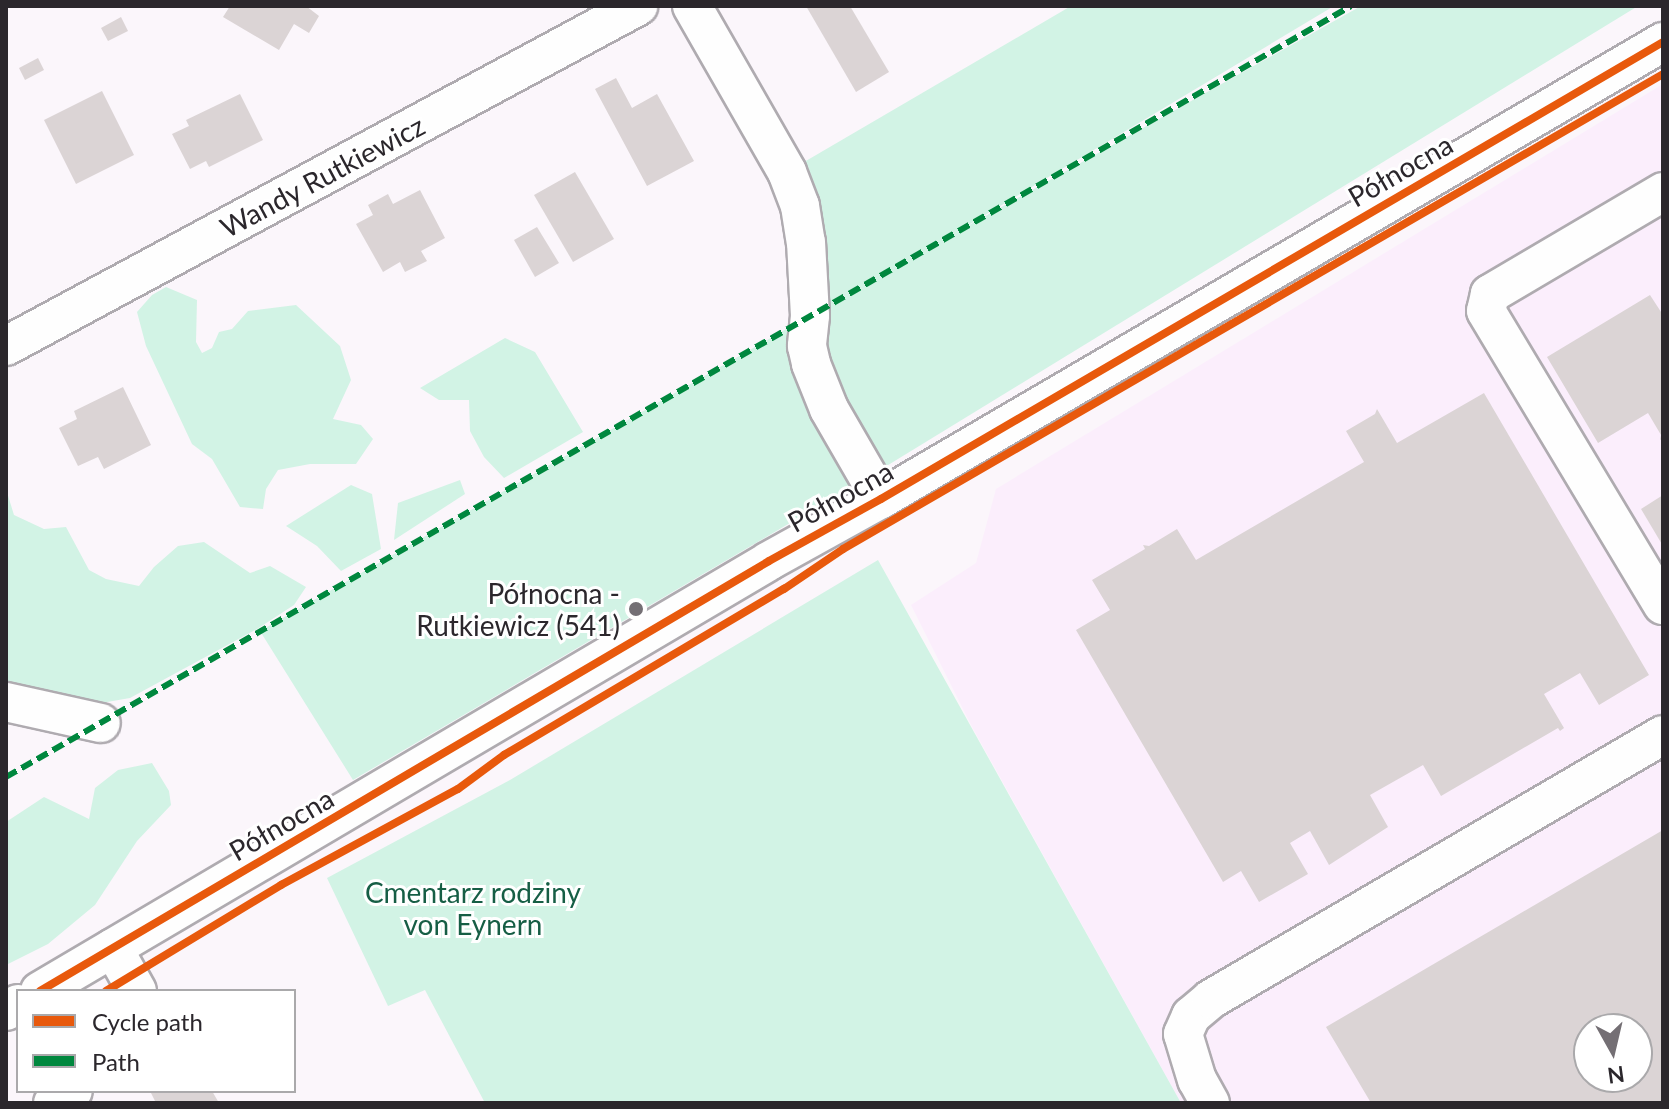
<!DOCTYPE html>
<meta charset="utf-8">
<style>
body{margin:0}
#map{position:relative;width:1669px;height:1109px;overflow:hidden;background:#fbf6fb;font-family:Lato,sans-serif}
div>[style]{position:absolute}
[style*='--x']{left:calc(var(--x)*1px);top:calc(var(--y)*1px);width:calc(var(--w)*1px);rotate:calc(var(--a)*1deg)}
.built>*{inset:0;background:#fbeefc}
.green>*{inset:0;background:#d2f3e5}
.building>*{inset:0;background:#dbd4d5}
.roads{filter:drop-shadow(2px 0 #afabb0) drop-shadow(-2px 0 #afabb0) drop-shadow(0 2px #afabb0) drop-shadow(0 -2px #afabb0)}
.minor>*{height:38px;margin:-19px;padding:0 19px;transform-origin:19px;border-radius:19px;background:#fefefe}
.quiet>*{height:6px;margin-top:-3px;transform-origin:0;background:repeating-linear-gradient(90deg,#00873e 0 12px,transparent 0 18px)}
.cycleway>*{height:8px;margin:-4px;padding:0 4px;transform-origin:4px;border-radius:4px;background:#e8590c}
.dots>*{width:22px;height:22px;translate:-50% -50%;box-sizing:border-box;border:4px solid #fff;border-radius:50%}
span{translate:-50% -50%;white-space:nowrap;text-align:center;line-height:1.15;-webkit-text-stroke:6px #fff;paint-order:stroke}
.street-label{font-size:28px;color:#2b272c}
.poi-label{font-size:28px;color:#2b272c}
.right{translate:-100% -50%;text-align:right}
.park-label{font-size:28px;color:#165e45}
.frame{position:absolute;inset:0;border:8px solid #2b272c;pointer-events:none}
.legend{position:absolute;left:16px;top:989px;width:280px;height:104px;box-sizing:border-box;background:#fff;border:2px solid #aaa9ab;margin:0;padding:10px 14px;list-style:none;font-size:24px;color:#2b272c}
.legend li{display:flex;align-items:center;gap:16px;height:40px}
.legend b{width:40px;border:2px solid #aaa9ab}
.north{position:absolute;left:1573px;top:1013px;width:80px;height:80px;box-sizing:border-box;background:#fff;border:2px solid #aaa9ab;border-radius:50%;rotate:172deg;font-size:22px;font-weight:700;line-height:32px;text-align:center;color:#2b272c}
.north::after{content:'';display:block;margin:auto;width:28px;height:36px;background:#746f74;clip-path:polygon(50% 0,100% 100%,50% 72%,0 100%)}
</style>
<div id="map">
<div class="built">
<div style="clip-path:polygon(evenodd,1663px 84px,1663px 1103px,1181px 1103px,971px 725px,911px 605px,976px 563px,996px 489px,1663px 84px,1589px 1029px,1637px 1029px,1637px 1077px,1589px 1077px,1589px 1029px)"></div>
</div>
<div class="green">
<div style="clip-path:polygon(1071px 6px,1334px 6px,955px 233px,1361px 6px,1638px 6px,880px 470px,353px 780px,260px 631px,809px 316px,787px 172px)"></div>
<div style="clip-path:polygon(166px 287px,197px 300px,196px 342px,202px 353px,212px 348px,219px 332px,232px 329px,248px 311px,296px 305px,340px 346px,351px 380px,333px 419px,361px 425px,373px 439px,356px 464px,310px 464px,278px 470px,266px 489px,263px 509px,240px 507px,212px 459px,192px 444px,146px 346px,137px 312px,152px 295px)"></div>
<div style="clip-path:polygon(505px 338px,535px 352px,583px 432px,504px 478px,484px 457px,470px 431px,469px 400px,439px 400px,420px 388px)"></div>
<div style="clip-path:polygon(460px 480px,465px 494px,394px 540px,398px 503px)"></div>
<div style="clip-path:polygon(351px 485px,372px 494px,381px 549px,341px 571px,317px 546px,286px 526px)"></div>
<div style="clip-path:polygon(6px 489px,14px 515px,44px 529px,66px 527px,89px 570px,106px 579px,139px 586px,154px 567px,178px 546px,204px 542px,250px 573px,270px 566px,306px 587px,294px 605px,257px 629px,130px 698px,84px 706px,6px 682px)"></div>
<div style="clip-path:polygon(878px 560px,1181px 1103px,485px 1103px,425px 990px,388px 1006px,327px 878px,510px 780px)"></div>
<div style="clip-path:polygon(152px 763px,169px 791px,171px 805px,137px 841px,95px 905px,48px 944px,6px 965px,6px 822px,44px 797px,89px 819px,95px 788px,118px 770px)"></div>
</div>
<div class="building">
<div style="clip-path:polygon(230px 6px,306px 6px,319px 16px,309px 33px,294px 24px,279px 50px,223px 17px)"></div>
<div style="clip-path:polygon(806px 6px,850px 6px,889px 72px,856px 92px)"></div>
<div style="clip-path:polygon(121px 17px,128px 31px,108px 41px,101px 28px)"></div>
<div style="clip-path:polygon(38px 58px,44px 70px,25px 80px,19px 68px)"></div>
<div style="clip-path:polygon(616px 78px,632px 108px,657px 94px,694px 161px,647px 186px,595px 89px)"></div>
<div style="clip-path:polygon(102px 91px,134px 155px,76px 184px,44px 120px)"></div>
<div style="clip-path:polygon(240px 94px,263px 140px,209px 167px,206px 161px,190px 169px,172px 134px,189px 126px,186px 120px)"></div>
<div style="clip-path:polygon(575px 172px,614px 239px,573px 262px,534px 195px)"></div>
<div style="clip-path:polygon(420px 190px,445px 238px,421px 251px,427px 261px,405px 272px,400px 262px,383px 272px,356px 224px,373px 215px,368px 205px,388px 194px,393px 204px)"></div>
<div style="clip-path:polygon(537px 227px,559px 263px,535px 277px,514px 240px)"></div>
<div style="clip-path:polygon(1650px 295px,1663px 315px,1663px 438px,1660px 440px,1661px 435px,1648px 413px,1598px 443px,1547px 357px)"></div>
<div style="clip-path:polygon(123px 387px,151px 445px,104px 469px,98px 457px,78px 466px,59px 428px,77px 419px,74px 411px)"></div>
<div style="clip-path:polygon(1484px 393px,1649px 675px,1599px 705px,1580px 673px,1544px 694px,1564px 728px,1560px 731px,1558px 728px,1441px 796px,1423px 765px,1370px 795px,1388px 827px,1329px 865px,1310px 831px,1290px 843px,1308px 874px,1259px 902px,1241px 871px,1223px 882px,1076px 630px,1110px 610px,1092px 580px,1145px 549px,1143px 545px,1149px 546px,1177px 529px,1196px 560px,1364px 462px,1346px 431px,1375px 414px,1377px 409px,1397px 443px)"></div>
<div style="clip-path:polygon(1663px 495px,1663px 546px,1641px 509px)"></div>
<div style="clip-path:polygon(evenodd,1663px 830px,1663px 1103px,1371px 1103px,1326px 1027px,1663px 830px,1589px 1029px,1637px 1029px,1637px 1077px,1589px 1077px,1589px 1029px)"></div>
<div style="clip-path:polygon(150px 1091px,212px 1091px,219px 1103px,156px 1103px)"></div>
</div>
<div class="roads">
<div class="minor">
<div style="--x:692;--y:6;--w:191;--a:60.2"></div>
<div style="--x:787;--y:172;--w:36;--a:69"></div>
<div style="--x:800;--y:206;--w:36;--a:81"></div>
<div style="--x:806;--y:242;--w:74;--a:86.9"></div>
<div style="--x:810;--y:316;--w:30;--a:96"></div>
<div style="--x:807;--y:346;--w:18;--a:77"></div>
<div style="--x:811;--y:364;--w:48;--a:68.2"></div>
<div style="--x:829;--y:409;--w:104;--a:60"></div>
<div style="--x:1663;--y:192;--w:201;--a:149.5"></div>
<div style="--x:1490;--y:294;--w:17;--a:103"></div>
<div style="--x:1486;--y:311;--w:343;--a:59"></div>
<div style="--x:6;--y:346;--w:718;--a:-28.28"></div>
<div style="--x:6;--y:702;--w:97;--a:12.5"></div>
<div style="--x:113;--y:948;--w:49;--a:60.8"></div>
<div style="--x:40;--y:991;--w:846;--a:-30.53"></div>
<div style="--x:769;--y:561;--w:128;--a:-29"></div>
<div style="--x:881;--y:499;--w:906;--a:-30.3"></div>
<div style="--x:6;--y:1011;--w:14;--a:-30"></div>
<div style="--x:53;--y:1103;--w:23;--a:-31"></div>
<div style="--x:1210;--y:1103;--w:26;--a:-119"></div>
<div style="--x:1197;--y:1080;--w:48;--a:-106.9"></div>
<div style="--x:1183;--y:1034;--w:20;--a:-66"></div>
<div style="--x:1191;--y:1016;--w:26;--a:-40"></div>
<div style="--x:1211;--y:999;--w:523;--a:-30.29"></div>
</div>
</div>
<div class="quiet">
<div style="--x:6;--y:777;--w:1550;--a:-29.82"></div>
</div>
<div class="cycleway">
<div style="--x:40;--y:991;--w:846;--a:-30.53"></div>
<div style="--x:769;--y:561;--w:128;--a:-29"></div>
<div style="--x:881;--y:499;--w:906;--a:-30.3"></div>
<div style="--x:106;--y:991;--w:205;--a:-31.2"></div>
<div style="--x:281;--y:885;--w:201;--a:-28.5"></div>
<div style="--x:458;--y:789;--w:57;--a:-36.5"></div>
<div style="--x:504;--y:755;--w:326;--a:-30.7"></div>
<div style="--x:784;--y:589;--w:71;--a:-34.1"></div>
<div style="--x:843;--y:549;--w:948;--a:-30.08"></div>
</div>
<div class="dots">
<div style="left:636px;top:609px;background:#746f74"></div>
</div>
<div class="street-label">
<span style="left:1400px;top:170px;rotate:-30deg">Północna</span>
<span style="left:322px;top:176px;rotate:-28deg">Wandy Rutkiewicz</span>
<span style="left:840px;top:496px;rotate:-29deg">Północna</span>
<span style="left:281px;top:824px;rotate:-30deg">Północna</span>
</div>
<div class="poi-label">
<span class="right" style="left:620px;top:609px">Północna -<br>Rutkiewicz (541)</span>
</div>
<div class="park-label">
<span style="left:473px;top:908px">Cmentarz rodziny<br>von Eynern</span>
</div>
<div class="frame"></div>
<ul class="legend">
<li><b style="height:10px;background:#e8590c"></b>Cycle path</li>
<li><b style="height:10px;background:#00873e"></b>Path</li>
</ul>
<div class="north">N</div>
</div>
